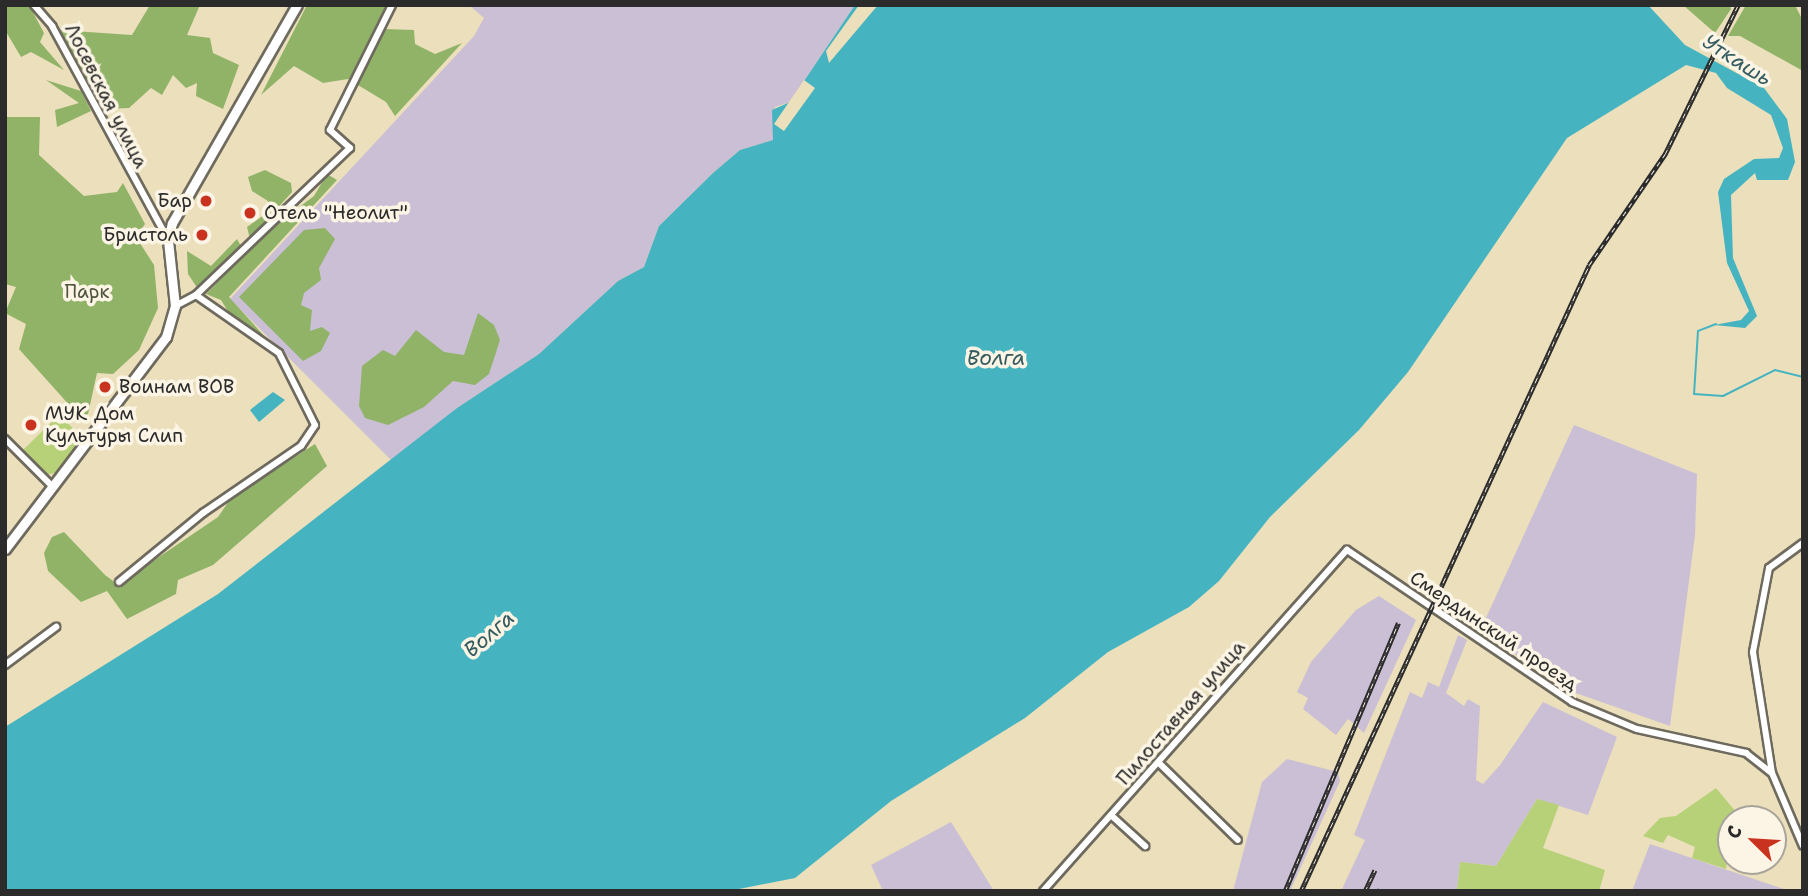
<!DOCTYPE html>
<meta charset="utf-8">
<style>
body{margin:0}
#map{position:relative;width:1808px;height:896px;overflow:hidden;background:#ebdfbc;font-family:"Shantell Sans",sans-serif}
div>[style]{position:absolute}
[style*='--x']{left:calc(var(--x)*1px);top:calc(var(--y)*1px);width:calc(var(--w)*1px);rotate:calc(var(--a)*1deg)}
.industrial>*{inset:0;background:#cbbfd5}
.green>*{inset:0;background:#b6d177}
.forest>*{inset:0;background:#90b368}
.water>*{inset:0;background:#46b4c0}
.pier>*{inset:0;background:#ebdfbc}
.stream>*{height:2px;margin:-1px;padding:0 1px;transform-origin:1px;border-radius:1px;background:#46b4c0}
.roads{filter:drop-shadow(2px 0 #6e6a5e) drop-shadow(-2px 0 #6e6a5e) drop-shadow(0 2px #6e6a5e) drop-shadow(0 -2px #6e6a5e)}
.street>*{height:6px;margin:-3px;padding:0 3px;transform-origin:3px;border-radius:3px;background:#fff}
.secondary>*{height:9px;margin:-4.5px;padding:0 4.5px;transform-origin:4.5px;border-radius:4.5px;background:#fff}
.rail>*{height:4.5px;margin-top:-2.25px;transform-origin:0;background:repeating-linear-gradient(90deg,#fcf5e5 0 5px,#2b2b2b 0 10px);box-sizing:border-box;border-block:2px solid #2b2b2b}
.dots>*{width:19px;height:19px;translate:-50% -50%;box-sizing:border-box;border:4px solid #fcf5e5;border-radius:50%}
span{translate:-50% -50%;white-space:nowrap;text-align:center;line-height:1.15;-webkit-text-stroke:7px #fcf5e5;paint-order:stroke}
.street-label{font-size:19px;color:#2b2b2b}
.poi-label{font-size:19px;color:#2b2b2b}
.right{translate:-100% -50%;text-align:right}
.left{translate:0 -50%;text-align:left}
.park-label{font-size:19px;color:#4e543e}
.water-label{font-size:21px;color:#345b5f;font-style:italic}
.frame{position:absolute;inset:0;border:7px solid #2b2b2b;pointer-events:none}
.north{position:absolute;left:1717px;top:805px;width:70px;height:70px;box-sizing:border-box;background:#fcf5e5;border:2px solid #a8a49b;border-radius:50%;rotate:294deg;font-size:19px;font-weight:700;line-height:28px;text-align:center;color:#2b2b2b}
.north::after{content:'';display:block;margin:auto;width:24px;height:32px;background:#c8321e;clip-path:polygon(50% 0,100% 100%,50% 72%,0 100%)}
</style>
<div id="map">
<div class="industrial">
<div style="clip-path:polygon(469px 5px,855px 5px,790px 102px,775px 107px,773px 140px,740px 150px,713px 173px,659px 226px,644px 267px,618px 281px,539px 354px,457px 408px,393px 462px,230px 299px,474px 36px,484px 18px)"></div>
<div style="clip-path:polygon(1574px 425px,1697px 474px,1695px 535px,1670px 726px,1570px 691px,1480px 631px)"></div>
<div style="clip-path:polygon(1379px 596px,1416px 620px,1364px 733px,1348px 719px,1336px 735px,1303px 709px,1308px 698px,1297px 692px,1311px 662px,1356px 610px)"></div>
<div style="clip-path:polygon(1458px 635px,1467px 640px,1446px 693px,1464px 706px,1468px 699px,1480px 706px,1476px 780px,1483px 784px,1500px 765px,1543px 702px,1617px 737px,1588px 815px,1537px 799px,1496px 866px,1460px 862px,1457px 891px,1341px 891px,1365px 840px,1354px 835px,1410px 692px,1422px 698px,1428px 682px,1439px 687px)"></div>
<div style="clip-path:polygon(1287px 759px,1338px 772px,1340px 781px,1290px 891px,1233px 891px,1262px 782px)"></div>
<div style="clip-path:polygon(951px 822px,994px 891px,883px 891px,871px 865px)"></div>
<div style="clip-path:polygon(1650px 844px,1790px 891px,1632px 891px)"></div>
</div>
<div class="green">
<div style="clip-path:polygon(60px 414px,83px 440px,58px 472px,47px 475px,22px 451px)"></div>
<div style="clip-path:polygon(1716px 788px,1742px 819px,1731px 819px,1726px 869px,1692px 858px,1695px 847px,1668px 835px,1663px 843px,1643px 836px,1660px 818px,1676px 816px)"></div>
<div style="clip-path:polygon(1537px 799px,1559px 805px,1543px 848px,1605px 870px,1599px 891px,1457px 891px,1460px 862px,1496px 866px)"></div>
</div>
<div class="forest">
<div style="clip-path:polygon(5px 5px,29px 5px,44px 33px,40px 42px,64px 70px,31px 52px,21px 57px,5px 30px)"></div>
<div style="clip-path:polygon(150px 5px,200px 5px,187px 35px,210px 38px,213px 53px,239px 65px,223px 109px,196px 96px,197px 83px,186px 88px,173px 75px,162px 95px,151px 88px,129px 108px,103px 109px,58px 30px,132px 35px)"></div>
<div style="clip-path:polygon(307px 5px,387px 5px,384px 29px,414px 30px,415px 44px,435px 54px,462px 43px,395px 116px,386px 102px,348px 79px,323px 83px,294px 66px,261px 95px)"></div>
<div style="clip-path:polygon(1683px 5px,1730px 5px,1731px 9px,1715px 33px)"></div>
<div style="clip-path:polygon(1746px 5px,1795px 5px,1803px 21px,1803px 71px,1740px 36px,1728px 36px)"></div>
<div style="clip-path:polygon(46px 80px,81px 91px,91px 111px,57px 127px,55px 110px,79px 103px)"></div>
<div style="clip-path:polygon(5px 117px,40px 117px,39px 155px,84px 196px,117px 192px,123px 183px,145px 224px,136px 237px,154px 265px,158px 308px,139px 350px,113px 374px,97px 373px,88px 414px,80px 417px,19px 349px,26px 324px,5px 313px,16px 287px,5px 284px)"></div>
<div style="clip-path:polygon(265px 170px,291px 183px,292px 192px,250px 239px,247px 227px,264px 215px,268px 201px,252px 191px,248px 177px)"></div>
<div style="clip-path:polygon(327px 174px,337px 180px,229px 297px,267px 339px,261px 339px,236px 324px,221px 300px,206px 294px,274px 226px,314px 196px)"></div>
<div style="clip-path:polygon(325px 228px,335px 239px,319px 268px,321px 280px,304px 293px,301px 305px,312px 310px,310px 331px,322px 327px,330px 333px,321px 351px,303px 361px,239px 297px,304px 230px)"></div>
<div style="clip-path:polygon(237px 239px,241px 246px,198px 289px,188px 274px,187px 251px,211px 266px)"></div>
<div style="clip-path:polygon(478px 313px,494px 325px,500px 340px,489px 374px,475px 385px,453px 381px,424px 407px,388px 425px,365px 418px,359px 406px,362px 366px,383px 350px,395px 356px,416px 330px,444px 352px,464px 355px)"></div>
<div style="clip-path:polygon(315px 444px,327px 466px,213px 565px,178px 580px,176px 594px,127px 619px,107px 591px,81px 602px,48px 571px,44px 553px,52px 537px,64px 532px,105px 575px,116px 583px,125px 580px,218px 517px,231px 498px)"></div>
</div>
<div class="water">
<div style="clip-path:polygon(855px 5px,1648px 5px,1685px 45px,1764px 88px,1787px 119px,1795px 162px,1788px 180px,1757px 180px,1755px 173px,1731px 195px,1733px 258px,1757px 316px,1745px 328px,1714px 325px,1741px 320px,1749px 311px,1727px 263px,1718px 192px,1724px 179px,1754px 159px,1779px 158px,1783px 148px,1771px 115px,1727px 88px,1716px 73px,1686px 65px,1567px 138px,1408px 372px,1359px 430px,1270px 517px,1219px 581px,1189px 607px,1108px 652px,1025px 718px,891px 801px,795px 878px,729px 891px,5px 891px,5px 727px,218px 594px,457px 408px,539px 354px,618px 281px,644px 267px,659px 226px,713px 173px,740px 150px,773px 140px,772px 110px,790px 102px)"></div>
<div style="clip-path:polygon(273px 392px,285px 400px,259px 422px,250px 410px)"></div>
</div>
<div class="pier">
<div style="clip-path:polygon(859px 5px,878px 5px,829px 63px,826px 51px)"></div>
<div style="clip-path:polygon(804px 80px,815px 88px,784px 131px,774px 124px)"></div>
</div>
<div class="stream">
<div style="--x:1716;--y:324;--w:19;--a:159"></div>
<div style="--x:1698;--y:331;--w:63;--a:93.6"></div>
<div style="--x:1694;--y:394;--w:29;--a:4"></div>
<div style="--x:1723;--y:396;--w:58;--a:-26.6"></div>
<div style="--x:1775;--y:370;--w:29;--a:14"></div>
</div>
<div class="roads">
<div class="street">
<div style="--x:34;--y:5;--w:28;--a:49"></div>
<div style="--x:52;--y:26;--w:243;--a:61.5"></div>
<div style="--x:196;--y:295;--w:213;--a:-43.7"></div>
<div style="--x:350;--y:148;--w:27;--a:-138"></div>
<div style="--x:330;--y:130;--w:140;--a:-63.6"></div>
<div style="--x:5;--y:439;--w:68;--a:45"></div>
<div style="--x:1803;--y:543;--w:42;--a:143.7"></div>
<div style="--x:1769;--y:568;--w:86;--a:100.8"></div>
<div style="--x:1753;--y:652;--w:122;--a:81.1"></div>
<div style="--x:1772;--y:773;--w:79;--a:67"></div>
<div style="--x:119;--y:582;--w:109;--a:-39.4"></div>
<div style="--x:203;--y:513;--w:119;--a:-34.4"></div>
<div style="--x:301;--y:446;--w:25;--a:-56"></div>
<div style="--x:315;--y:425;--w:80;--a:-116.6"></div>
<div style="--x:279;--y:353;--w:101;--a:-145.1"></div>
<div style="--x:196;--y:295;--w:24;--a:152"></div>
<div style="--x:5;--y:665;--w:64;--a:-36.7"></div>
<div style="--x:1159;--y:763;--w:110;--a:44.3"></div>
<div style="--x:1112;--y:816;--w:45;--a:42.3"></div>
<div style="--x:1043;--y:891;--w:457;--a:-48.3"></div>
<div style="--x:1347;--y:550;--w:272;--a:34"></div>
<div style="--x:1572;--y:702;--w:70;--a:22.6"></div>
<div style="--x:1637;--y:729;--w:112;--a:12.4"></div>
<div style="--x:1746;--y:753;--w:33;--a:38"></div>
</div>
<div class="secondary">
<div style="--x:5;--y:549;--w:266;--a:-52.8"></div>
<div style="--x:166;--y:337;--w:32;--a:-74"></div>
<div style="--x:175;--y:306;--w:66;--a:-96.1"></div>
<div style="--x:168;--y:240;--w:17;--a:-77"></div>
<div style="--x:172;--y:223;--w:251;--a:-60.2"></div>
</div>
</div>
<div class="rail">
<div style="--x:1285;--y:891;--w:291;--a:-67.1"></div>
<div style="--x:1301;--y:891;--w:689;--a:-65.29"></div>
<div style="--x:1589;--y:265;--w:135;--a:-55.6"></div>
<div style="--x:1665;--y:154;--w:166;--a:-63.9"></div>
<div style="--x:1365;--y:891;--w:23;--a:-65"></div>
<div style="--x:1379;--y:891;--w:2;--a:-63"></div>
</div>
<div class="dots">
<div style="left:206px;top:201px;background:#c8321e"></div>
<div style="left:250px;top:213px;background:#c8321e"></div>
<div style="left:202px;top:235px;background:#c8321e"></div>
<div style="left:105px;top:387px;background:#c8321e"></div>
<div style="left:31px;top:425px;background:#c8321e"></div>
</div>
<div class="street-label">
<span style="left:106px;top:96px;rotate:63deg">Лосевская улица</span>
<span style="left:1494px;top:631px;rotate:34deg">Смердинский проезд</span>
<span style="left:1181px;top:713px;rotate:-49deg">Пилоставная улица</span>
</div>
<div class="poi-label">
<span class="right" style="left:192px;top:201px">Бар</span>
<span class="left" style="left:264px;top:213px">Отель "Неолит"</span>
<span class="right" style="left:188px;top:235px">Бристоль</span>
<span class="left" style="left:119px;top:387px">Воинам ВОВ</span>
<span class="left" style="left:45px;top:425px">МУК Дом<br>Культуры Слип</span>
</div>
<div class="park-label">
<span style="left:87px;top:292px">Парк</span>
</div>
<div class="water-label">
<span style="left:1737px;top:60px;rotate:33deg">Уткашь</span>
<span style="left:996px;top:358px">Волга</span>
<span style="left:489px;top:634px;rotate:-41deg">Волга</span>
</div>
<div class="frame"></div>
<div class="north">С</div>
</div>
